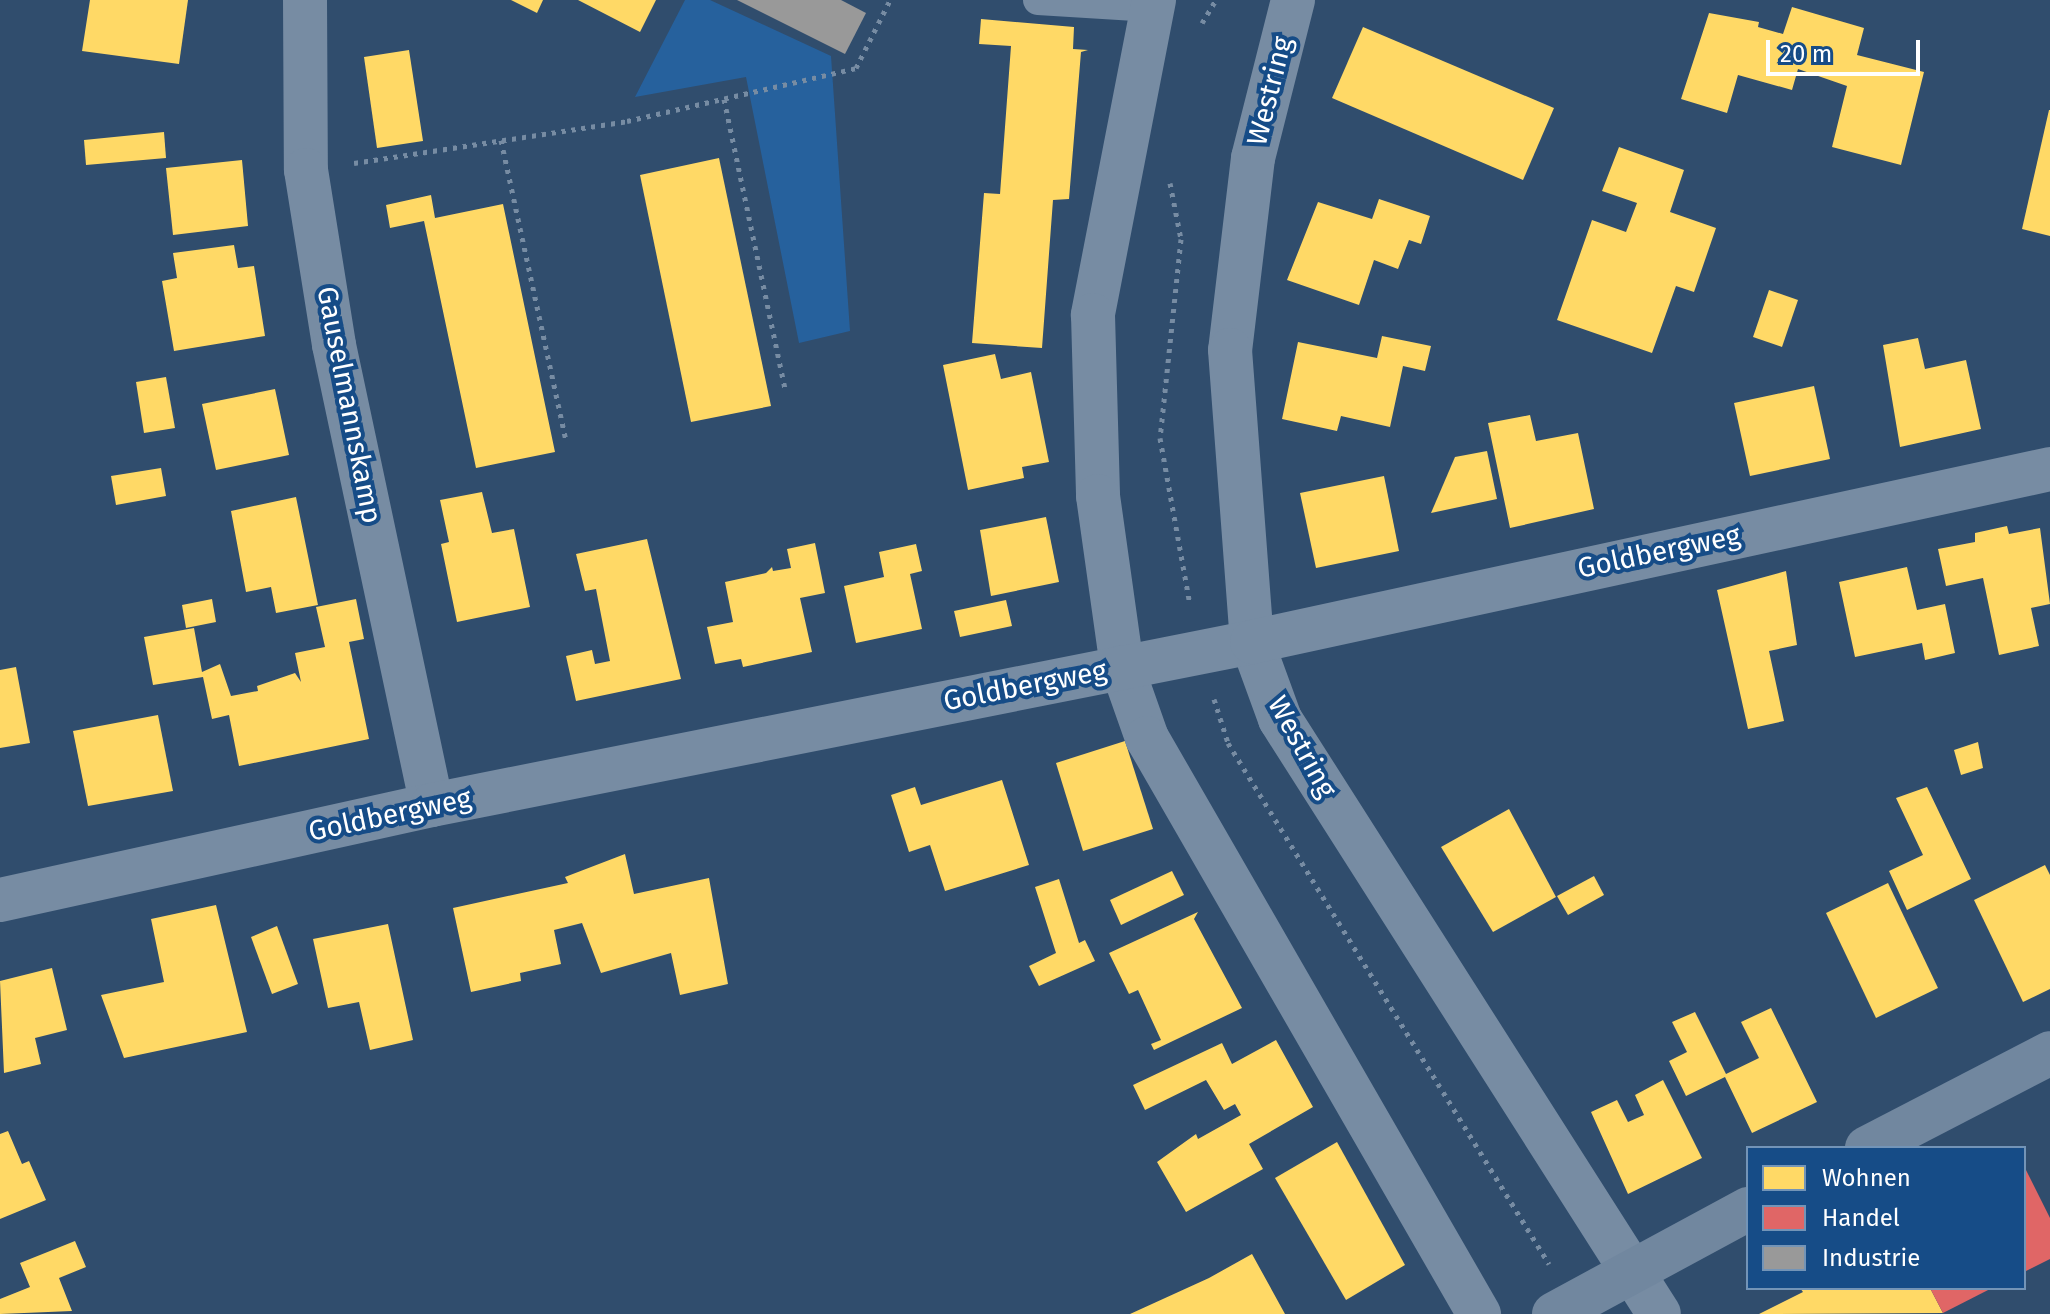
<!DOCTYPE html>
<style>
body{margin:0}
#map{position:relative;width:2050px;height:1314px;overflow:hidden;background:#304d6d;font-family:"Fira Sans",sans-serif}
div>[style]{position:absolute}
[style*='--x']{left:calc(var(--x)*1px);top:calc(var(--y)*1px);width:calc(var(--w)*1px);rotate:calc(var(--a)*1deg)}
.green>*{inset:0;background:#26619d}
.homes>*{inset:0;background:#ffd966}
.shops>*{inset:0;background:#e06666}
.industry>*{inset:0;background:#999}
.path>*{height:5px;margin-top:-2.5px;transform-origin:0;background:repeating-linear-gradient(90deg,#778ca3 0 4px,transparent 0 10px)}
.service>*{height:30px;margin:-15px;padding:0 15px;transform-origin:15px;border-radius:15px;background:#778ca3}
.minor>*{height:44px;margin:-22px;padding:0 22px;transform-origin:22px;border-radius:22px;background:#778ca3}
.secondary>*{height:44px;margin:-22px;padding:0 22px;transform-origin:22px;border-radius:22px;background:#71879f}
span{translate:-50% -50%;white-space:nowrap;text-align:center;line-height:1.15;-webkit-text-stroke:8px #164c87;paint-order:stroke}
.street-label{font-size:28px;color:#fff}
.legend{position:absolute;left:1746px;top:1146px;width:280px;height:144px;box-sizing:border-box;background:#164c87;border:2px solid #7394b7;margin:0;padding:10px 14px;list-style:none;font-size:24px;color:#fff}
.legend li{display:flex;align-items:center;gap:16px;height:40px}
.legend b{width:40px;border:2px solid #7394b7}
.scale{position:absolute;left:1766px;top:40px;width:154px;height:36px;box-sizing:border-box;border:4px solid #fff;border-top:0;padding-left:10px;font-size:24px;line-height:28px;white-space:nowrap;color:#fff;-webkit-text-stroke:6px #164c87;paint-order:stroke}
</style>
<div id="map">
<div class="green">
<div style="clip-path:polygon(685px 0,710px 0,831px 56px,850px 331px,799px 343px,746px 77px,635px 97px)"></div>
</div>
<div class="homes">
<div style="clip-path:polygon(90px 0,188px 0,179px 64px,82px 51px)"></div>
<div style="clip-path:polygon(511px 0,543px 0,537px 13px)"></div>
<div style="clip-path:polygon(578px 0,656px 0,640px 32px)"></div>
<div style="clip-path:polygon(1792px 7px,1864px 28px,1857px 55px,1924px 72px,1901px 165px,1832px 147px,1847px 86px,1798px 69px,1792px 90px,1738px 75px,1727px 113px,1681px 99px,1709px 13px,1759px 22px,1758px 27px,1783px 34px)"></div>
<div style="clip-path:polygon(981px 19px,1074px 27px,1073px 49px,1088px 50px,1081px 52px,1069px 199px,1053px 200px,1042px 348px,972px 343px,984px 193px,1000px 194px,1011px 46px,979px 44px)"></div>
<div style="clip-path:polygon(1363px 27px,1554px 108px,1523px 180px,1332px 98px)"></div>
<div style="clip-path:polygon(409px 50px,423px 141px,377px 148px,364px 57px)"></div>
<div style="clip-path:polygon(2049px 110px,2050px 110px,2050px 236px,2022px 229px)"></div>
<div style="clip-path:polygon(164px 132px,166px 158px,86px 165px,84px 140px)"></div>
<div style="clip-path:polygon(1619px 147px,1684px 170px,1670px 212px,1716px 228px,1694px 292px,1676px 286px,1652px 353px,1557px 320px,1592px 220px,1626px 232px,1637px 203px,1602px 191px)"></div>
<div style="clip-path:polygon(719px 158px,771px 406px,691px 422px,640px 175px)"></div>
<div style="clip-path:polygon(242px 160px,248px 226px,173px 235px,166px 168px)"></div>
<div style="clip-path:polygon(431px 195px,435px 218px,503px 204px,555px 452px,476px 468px,424px 221px,390px 228px,386px 205px)"></div>
<div style="clip-path:polygon(1379px 199px,1430px 216px,1421px 244px,1409px 240px,1398px 269px,1374px 260px,1359px 305px,1287px 280px,1318px 202px,1372px 219px)"></div>
<div style="clip-path:polygon(234px 245px,238px 268px,254px 266px,265px 336px,174px 351px,162px 281px,177px 278px,173px 253px)"></div>
<div style="clip-path:polygon(1769px 290px,1798px 300px,1782px 347px,1753px 337px)"></div>
<div style="clip-path:polygon(1382px 336px,1431px 346px,1425px 371px,1403px 366px,1390px 427px,1341px 416px,1337px 431px,1282px 419px,1298px 342px,1377px 358px)"></div>
<div style="clip-path:polygon(1918px 338px,1925px 369px,1966px 360px,1981px 429px,1900px 447px,1883px 345px)"></div>
<div style="clip-path:polygon(995px 354px,1001px 379px,1031px 372px,1049px 462px,1022px 467px,1024px 478px,968px 490px,943px 365px)"></div>
<div style="clip-path:polygon(166px 377px,175px 428px,144px 433px,136px 382px)"></div>
<div style="clip-path:polygon(1814px 386px,1830px 459px,1750px 476px,1734px 403px)"></div>
<div style="clip-path:polygon(275px 389px,289px 455px,216px 470px,202px 404px)"></div>
<div style="clip-path:polygon(1530px 415px,1536px 441px,1578px 433px,1594px 509px,1510px 528px,1488px 423px)"></div>
<div style="clip-path:polygon(1487px 451px,1497px 499px,1431px 513px,1455px 457px)"></div>
<div style="clip-path:polygon(161px 468px,166px 496px,116px 505px,111px 476px)"></div>
<div style="clip-path:polygon(1384px 476px,1399px 551px,1316px 568px,1300px 493px)"></div>
<div style="clip-path:polygon(482px 492px,492px 533px,514px 529px,530px 607px,457px 622px,441px 544px,449px 542px,440px 500px)"></div>
<div style="clip-path:polygon(296px 497px,318px 605px,276px 613px,271px 587px,246px 592px,231px 511px)"></div>
<div style="clip-path:polygon(1046px 517px,1059px 582px,991px 596px,980px 530px)"></div>
<div style="clip-path:polygon(2007px 526px,2009px 534px,2040px 528px,2050px 604px,2031px 608px,2039px 646px,1999px 655px,1983px 578px,1946px 586px,1938px 549px,1975px 542px,1975px 533px)"></div>
<div style="clip-path:polygon(647px 539px,681px 679px,576px 701px,566px 656px,592px 650px,595px 664px,610px 661px,596px 589px,585px 591px,576px 554px)"></div>
<div style="clip-path:polygon(815px 543px,825px 593px,800px 598px,812px 652px,743px 667px,741px 659px,715px 664px,707px 627px,733px 622px,725px 582px,766px 573px,772px 567px,773px 571px,791px 568px,787px 549px)"></div>
<div style="clip-path:polygon(916px 544px,922px 571px,910px 574px,922px 629px,856px 643px,844px 586px,884px 577px,879px 552px)"></div>
<div style="clip-path:polygon(1907px 567px,1917px 610px,1945px 604px,1955px 653px,1925px 660px,1922px 643px,1855px 657px,1839px 582px)"></div>
<div style="clip-path:polygon(1786px 571px,1797px 645px,1769px 651px,1784px 721px,1748px 729px,1717px 590px)"></div>
<div style="clip-path:polygon(212px 599px,216px 622px,186px 628px,182px 605px)"></div>
<div style="clip-path:polygon(356px 599px,364px 639px,349px 642px,369px 739px,239px 766px,229px 715px,212px 719px,203px 677px,153px 685px,144px 637px,194px 628px,202px 672px,220px 664px,231px 696px,258px 691px,257px 686px,295px 673px,301px 682px,295px 653px,325px 647px,316px 607px)"></div>
<div style="clip-path:polygon(1006px 600px,1012px 626px,960px 637px,954px 611px)"></div>
<div style="clip-path:polygon(16px 667px,30px 743px,0 748px,0 670px)"></div>
<div style="clip-path:polygon(158px 715px,173px 791px,88px 806px,73px 731px)"></div>
<div style="clip-path:polygon(1125px 741px,1153px 829px,1083px 851px,1056px 763px)"></div>
<div style="clip-path:polygon(1978px 742px,1983px 768px,1961px 775px,1954px 750px)"></div>
<div style="clip-path:polygon(1002px 780px,1029px 865px,945px 891px,930px 845px,909px 852px,891px 795px,915px 787px,921px 805px)"></div>
<div style="clip-path:polygon(1927px 787px,1971px 879px,1907px 910px,1889px 871px,1923px 855px,1896px 798px)"></div>
<div style="clip-path:polygon(1509px 809px,1556px 897px,1493px 932px,1441px 847px)"></div>
<div style="clip-path:polygon(625px 854px,634px 894px,709px 878px,728px 984px,680px 995px,671px 953px,601px 973px,582px 923px,554px 930px,561px 964px,520px 973px,521px 981px,471px 992px,453px 908px,568px 883px,565px 877px)"></div>
<div style="clip-path:polygon(2045px 865px,2050px 875px,2050px 989px,2023px 1002px,1974px 900px)"></div>
<div style="clip-path:polygon(1172px 871px,1184px 895px,1121px 925px,1110px 900px)"></div>
<div style="clip-path:polygon(1594px 876px,1604px 895px,1568px 915px,1557px 896px)"></div>
<div style="clip-path:polygon(1059px 879px,1079px 943px,1085px 940px,1095px 961px,1039px 986px,1029px 966px,1056px 953px,1035px 887px)"></div>
<div style="clip-path:polygon(1888px 883px,1938px 988px,1876px 1018px,1826px 913px)"></div>
<div style="clip-path:polygon(216px 905px,247px 1032px,124px 1058px,101px 995px,164px 982px,151px 919px)"></div>
<div style="clip-path:polygon(1198px 912px,1194px 919px,1242px 1008px,1154px 1050px,1151px 1044px,1161px 1040px,1138px 990px,1129px 994px,1109px 953px)"></div>
<div style="clip-path:polygon(388px 924px,413px 1040px,370px 1050px,359px 1002px,328px 1008px,313px 939px)"></div>
<div style="clip-path:polygon(277px 926px,298px 984px,272px 994px,251px 937px)"></div>
<div style="clip-path:polygon(52px 968px,67px 1030px,35px 1038px,41px 1064px,4px 1073px,0 981px)"></div>
<div style="clip-path:polygon(1771px 1008px,1817px 1102px,1752px 1133px,1725px 1077px,1686px 1096px,1669px 1061px,1687px 1052px,1672px 1022px,1695px 1012px,1726px 1074px,1759px 1058px,1741px 1022px)"></div>
<div style="clip-path:polygon(1276px 1040px,1313px 1107px,1249px 1144px,1263px 1169px,1186px 1212px,1157px 1162px,1196px 1134px,1198px 1139px,1241px 1115px,1235px 1104px,1224px 1110px,1206px 1080px,1145px 1110px,1133px 1085px,1222px 1043px,1232px 1064px)"></div>
<div style="clip-path:polygon(1663px 1080px,1702px 1158px,1628px 1194px,1591px 1112px,1617px 1100px,1628px 1122px,1644px 1115px,1635px 1095px)"></div>
<div style="clip-path:polygon(8px 1131px,22px 1164px,29px 1161px,46px 1200px,0 1219px,0 1134px)"></div>
<div style="clip-path:polygon(1337px 1142px,1405px 1265px,1346px 1300px,1275px 1178px)"></div>
<div style="clip-path:polygon(75px 1241px,86px 1267px,59px 1278px,72px 1311px,0 1314px,0 1299px,30px 1287px,20px 1263px)"></div>
<div style="clip-path:polygon(1252px 1254px,1285px 1314px,1130px 1314px,1209px 1278px)"></div>
<div style="clip-path:polygon(1800px 1288px,1930px 1288px,1943px 1313px,1759px 1314px,1803px 1292px)"></div>
</div>
<div class="shops">
<div style="clip-path:polygon(2024px 1166px,2050px 1218px,2050px 1259px,2024px 1272px)"></div>
<div style="clip-path:polygon(1930px 1288px,1992px 1288px,1943px 1313px)"></div>
</div>
<div class="industry">
<div style="clip-path:polygon(737px 0,841px 0,866px 13px,845px 54px)"></div>
</div>
<div class="path">
<div style="--x:1202;--y:23;--w:27;--a:-59"></div>
<div style="--x:724;--y:99;--w:295;--a:78.1"></div>
<div style="--x:501;--y:140;--w:308;--a:77.8"></div>
<div style="--x:354;--y:163;--w:276;--a:-8.7"></div>
<div style="--x:627;--y:121;--w:235;--a:-13"></div>
<div style="--x:856;--y:68;--w:76;--a:-63.4"></div>
<div style="--x:1170;--y:183;--w:57;--a:78.9"></div>
<div style="--x:1181;--y:239;--w:200;--a:96"></div>
<div style="--x:1160;--y:438;--w:169;--a:79.8"></div>
<div style="--x:1214;--y:699;--w:46;--a:72.3"></div>
<div style="--x:1228;--y:743;--w:612;--a:58.36"></div>
</div>
<div class="service">
<div style="--x:1038;--y:0;--w:114;--a:3.5"></div>
</div>
<div class="minor">
<div style="--x:305;--y:0;--w:170;--a:89.7"></div>
<div style="--x:306;--y:170;--w:177;--a:80.9"></div>
<div style="--x:334;--y:345;--w:470;--a:78"></div>
<div style="--x:1154;--y:0;--w:321;--a:101"></div>
<div style="--x:1093;--y:315;--w:181;--a:88.4"></div>
<div style="--x:1098;--y:496;--w:173;--a:82"></div>
<div style="--x:1122;--y:667;--w:75;--a:70.6"></div>
<div style="--x:1147;--y:738;--w:665;--a:60.04"></div>
<div style="--x:1293;--y:0;--w:163;--a:104.2"></div>
<div style="--x:1253;--y:158;--w:193;--a:96.8"></div>
<div style="--x:1230;--y:350;--w:293;--a:85.7"></div>
<div style="--x:1252;--y:642;--w:82;--a:70"></div>
<div style="--x:1280;--y:719;--w:705;--a:57.5"></div>
<div style="--x:0;--y:900;--w:442;--a:-12.4"></div>
<div style="--x:432;--y:805;--w:836;--a:-11.24"></div>
<div style="--x:1252;--y:642;--w:817;--a:-12.23"></div>
</div>
<div class="secondary">
<div style="--x:1867;--y:1148;--w:206;--a:-27.4"></div>
<div style="--x:1554;--y:1314;--w:221;--a:-28.4"></div>
</div>
<div class="street-label">
<span style="left:1270px;top:91px;rotate:-76deg">Westring</span>
<span style="left:349px;top:405px;rotate:79deg">Gauselmannskamp</span>
<span style="left:1659px;top:552px;rotate:-12deg">Goldbergweg</span>
<span style="left:1025px;top:686px;rotate:-11deg">Goldbergweg</span>
<span style="left:1302px;top:747px;rotate:61deg">Westring</span>
<span style="left:390px;top:815px;rotate:-12deg">Goldbergweg</span>
</div>
<ul class="legend">
<li><b style="height:22px;background:#ffd966"></b>Wohnen</li>
<li><b style="height:22px;background:#e06666"></b>Handel</li>
<li><b style="height:22px;background:#999"></b>Industrie</li>
</ul>
<div class="scale">20 m</div>
</div>
